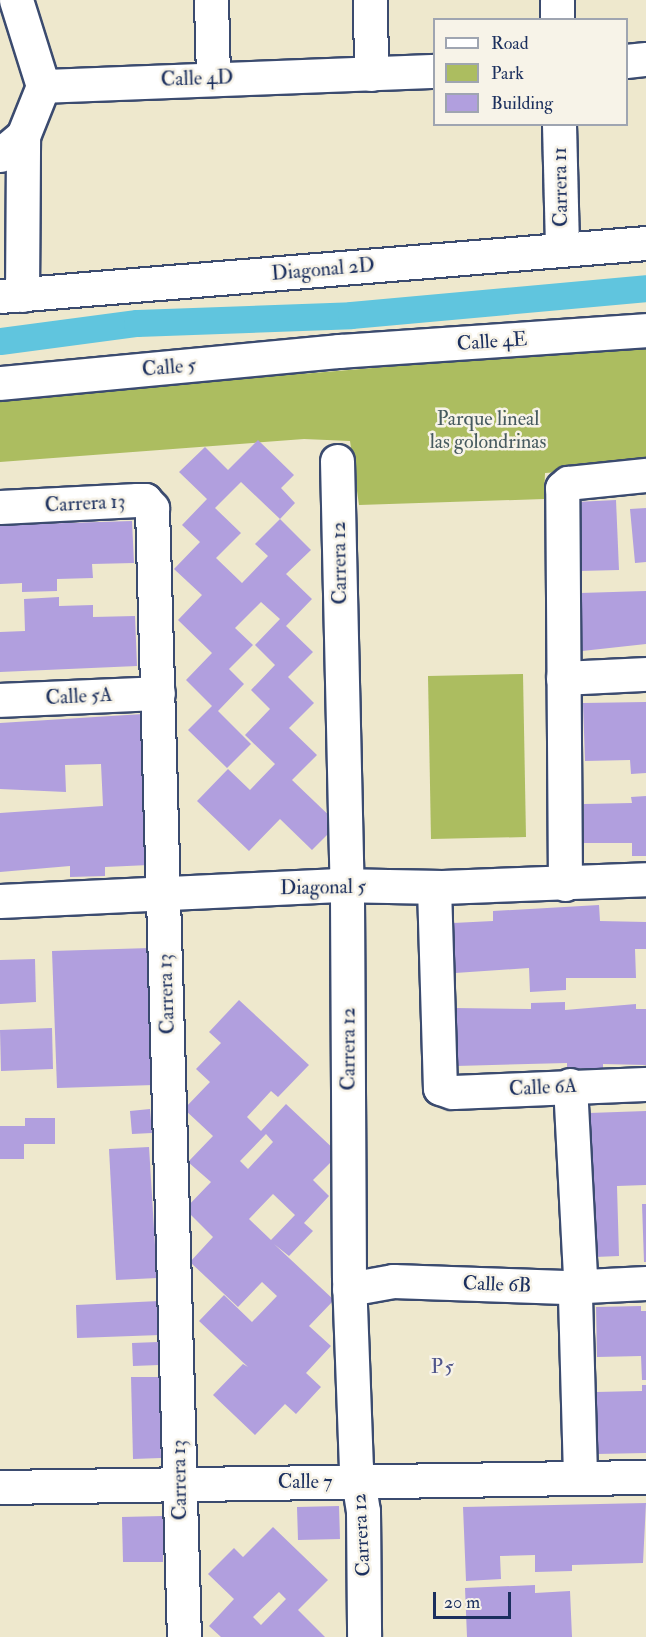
<!DOCTYPE html>
<style>
body{margin:0}
#map{position:relative;width:646px;height:1637px;overflow:hidden;background:#eee8cd;font-family:"IM FELL Double Pica",serif}
div>[style]{position:absolute}
[style*='--x']{left:calc(var(--x)*1px);top:calc(var(--y)*1px);width:calc(var(--w)*1px);rotate:calc(var(--a)*1deg)}
.green>*{inset:0;background:#acbd60}
.canal>*{height:27px;margin:-13.5px;padding:0 13.5px;transform-origin:13.5px;border-radius:13.5px;background:#60c5de}
.building>*{inset:0;background:#b19fde}
.roads{filter:drop-shadow(2px 0 #3b4b6f) drop-shadow(-2px 0 #3b4b6f) drop-shadow(0 2px #3b4b6f) drop-shadow(0 -2px #3b4b6f)}
.minor>*{height:33px;margin:-16.5px;padding:0 16.5px;transform-origin:16.5px;border-radius:16.5px;background:#fff}
span{translate:-50% -50%;white-space:nowrap;text-align:center;line-height:1.15;-webkit-text-stroke:5px #f7f3e8;paint-order:stroke}
.street-label{font-size:20px;color:#1b2f5e}
.park-label{font-size:20px;color:#465a5f}
.neighbourhood-label{font-size:21px;color:#50568b;letter-spacing:1.5px}
.legend{position:absolute;left:433px;top:18px;width:195px;height:108px;box-sizing:border-box;background:#f7f3e8;border:2px solid #9fa5b1;margin:0;padding:8px 10px;list-style:none;font-size:18px;color:#1b2f5e}
.legend li{display:flex;align-items:center;gap:12px;height:30px}
.legend b{width:30px;border:2px solid #9fa5b1}
.scale{position:absolute;left:433px;top:1592px;width:78px;height:27px;box-sizing:border-box;border:3px solid #1b2f5e;border-top:0;padding-left:8px;font-size:18px;line-height:21px;white-space:nowrap;color:#1b2f5e;-webkit-text-stroke:4px #f7f3e8;paint-order:stroke}
</style>
<div id="map">
<div class="green">
<div style="clip-path:polygon(646px 345px,646px 466px,545px 473px,544px 499px,359px 505px,350px 441px,304px 439px,0 462px,0 382px,153px 368px,301px 374px)"></div>
<div style="clip-path:polygon(523px 674px,526px 837px,431px 839px,428px 676px)"></div>
</div>
<div class="canal">
<div style="--x:0;--y:341;--w:138;--a:-7.5"></div>
<div style="--x:137;--y:323;--w:214;--a:-2.1"></div>
<div style="--x:351;--y:315;--w:296;--a:-5.2"></div>
</div>
<div class="building">
<div style="clip-path:polygon(258px 440px,294px 475px,281px 488px,295px 503px,280px 519px,241px 482px,215px 508px,241px 533px,216px 558px,242px 583px,268px 556px,255px 544px,280px 519px,311px 550px,286px 574px,312px 599px,286px 626px,313px 652px,288px 677px,314px 703px,289px 728px,317px 755px,292px 780px,338px 824px,312px 850px,280px 819px,249px 851px,197px 801px,228px 769px,250px 790px,275px 764px,245px 735px,270px 709px,251px 690px,275px 665px,255px 645px,280px 619px,261px 602px,235px 628px,253px 645px,229px 669px,244px 684px,218px 711px,251px 744px,227px 768px,188px 730px,212px 706px,186px 680px,212px 653px,178px 620px,202px 595px,174px 569px,200px 542px,182px 525px,207px 499px,179px 472px,205px 447px,228px 470px)"></div>
<div style="clip-path:polygon(616px 500px,619px 570px,579px 571px,576px 502px)"></div>
<div style="clip-path:polygon(646px 508px,646px 562px,635px 563px,630px 509px)"></div>
<div style="clip-path:polygon(132px 521px,134px 563px,92px 564px,93px 578px,57px 579px,57px 591px,22px 592px,22px 583px,0 584px,0 525px)"></div>
<div style="clip-path:polygon(646px 591px,646px 644px,582px 651px,580px 593px)"></div>
<div style="clip-path:polygon(59px 597px,59px 606px,93px 605px,93px 617px,135px 616px,137px 666px,0 672px,0 632px,25px 631px,24px 599px)"></div>
<div style="clip-path:polygon(646px 702px,646px 773px,631px 774px,630px 760px,585px 761px,583px 703px)"></div>
<div style="clip-path:polygon(143px 714px,149px 865px,105px 867px,105px 876px,70px 877px,70px 866px,0 872px,0 813px,103px 806px,101px 764px,65px 765px,66px 792px,0 789px,0 723px)"></div>
<div style="clip-path:polygon(646px 796px,646px 856px,632px 856px,632px 843px,584px 843px,584px 804px,632px 803px,631px 797px)"></div>
<div style="clip-path:polygon(599px 905px,600px 921px,646px 922px,646px 949px,635px 949px,636px 978px,566px 978px,566px 990px,530px 992px,529px 968px,455px 973px,453px 923px,493px 921px,493px 911px)"></div>
<div style="clip-path:polygon(150px 948px,154px 1085px,57px 1088px,52px 951px)"></div>
<div style="clip-path:polygon(35px 959px,36px 1002px,0 1004px,0 960px)"></div>
<div style="clip-path:polygon(evenodd,239px 1000px,309px 1065px,278px 1097px,271px 1091px,247px 1117px,261px 1131px,286px 1104px,339px 1154px,313px 1180px,329px 1196px,304px 1223px,313px 1231px,289px 1256px,274px 1244px,334px 1300px,309px 1326px,331px 1346px,306px 1373px,321px 1387px,296px 1414px,285px 1404px,255px 1435px,213px 1395px,243px 1364px,248px 1367px,199px 1321px,224px 1295px,252px 1322px,277px 1296px,262px 1282px,238px 1307px,190px 1262px,213px 1237px,185px 1209px,211px 1182px,188px 1162px,213px 1136px,184px 1109px,210px 1082px,196px 1069px,221px 1043px,209px 1032px,239px 1000px,266px 1134px,273px 1142px,248px 1169px,240px 1161px,266px 1134px,239px 1000px,273px 1194px,295px 1215px,271px 1240px,249px 1219px,273px 1194px)"></div>
<div style="clip-path:polygon(565px 1002px,565px 1010px,636px 1004px,636px 1009px,646px 1009px,646px 1065px,603px 1064px,603px 1068px,567px 1069px,567px 1063px,456px 1066px,454px 1008px,531px 1009px,531px 1003px)"></div>
<div style="clip-path:polygon(52px 1028px,53px 1069px,1px 1071px,0 1030px)"></div>
<div style="clip-path:polygon(150px 1109px,152px 1133px,132px 1134px,130px 1111px)"></div>
<div style="clip-path:polygon(646px 1111px,646px 1185px,617px 1186px,619px 1256px,595px 1257px,589px 1113px)"></div>
<div style="clip-path:polygon(25px 1118px,55px 1118px,55px 1144px,24px 1144px,24px 1159px,0 1159px,0 1126px,25px 1126px)"></div>
<div style="clip-path:polygon(149px 1147px,157px 1278px,116px 1280px,109px 1149px)"></div>
<div style="clip-path:polygon(642px 1204px,646px 1204px,646px 1262px,644px 1262px)"></div>
<div style="clip-path:polygon(159px 1301px,160px 1335px,77px 1338px,76px 1305px)"></div>
<div style="clip-path:polygon(641px 1306px,641px 1311px,646px 1311px,646px 1380px,642px 1380px,641px 1356px,597px 1357px,596px 1307px)"></div>
<div style="clip-path:polygon(158px 1342px,159px 1365px,133px 1366px,132px 1343px)"></div>
<div style="clip-path:polygon(131px 1377px,159px 1377px,161px 1458px,133px 1459px)"></div>
<div style="clip-path:polygon(642px 1385px,646px 1385px,646px 1453px,597px 1454px,596px 1392px,642px 1391px)"></div>
<div style="clip-path:polygon(646px 1503px,643px 1563px,572px 1565px,572px 1571px,535px 1572px,535px 1555px,500px 1556px,501px 1579px,466px 1581px,463px 1507px)"></div>
<div style="clip-path:polygon(339px 1506px,340px 1539px,298px 1540px,297px 1507px)"></div>
<div style="clip-path:polygon(163px 1516px,163px 1562px,123px 1562px,122px 1517px)"></div>
<div style="clip-path:polygon(evenodd,273px 1527px,328px 1580px,298px 1610px,325px 1637px,221px 1637px,209px 1626px,234px 1599px,208px 1574px,234px 1548px,243px 1557px,273px 1527px,279px 1592px,286px 1599px,261px 1625px,253px 1617px,279px 1592px)"></div>
<div style="clip-path:polygon(535px 1585px,535px 1593px,570px 1591px,572px 1637px,467px 1637px,465px 1588px)"></div>
</div>
<div class="roads">
<div class="minor">
<div style="--x:16;--y:0;--w:90;--a:72.6"></div>
<div style="--x:211;--y:0;--w:77;--a:88.5"></div>
<div style="--x:370;--y:0;--w:74;--a:89.2"></div>
<div style="--x:557;--y:0;--w:20;--a:90"></div>
<div style="--x:626;--y:61;--w:20;--a:-6"></div>
<div style="--x:559;--y:124;--w:125;--a:88.6"></div>
<div style="--x:0;--y:155;--w:30;--a:-40"></div>
<div style="--x:23;--y:136;--w:54;--a:-68.2"></div>
<div style="--x:43;--y:86;--w:391;--a:-2.2"></div>
<div style="--x:22;--y:295;--w:159;--a:-89.6"></div>
<div style="--x:0;--y:296;--w:648;--a:-4.69"></div>
<div style="--x:0;--y:383;--w:341;--a:-5.4"></div>
<div style="--x:339;--y:351;--w:308;--a:-3.9"></div>
<div style="--x:337;--y:461;--w:437;--a:88.7"></div>
<div style="--x:347;--y:898;--w:380;--a:89.7"></div>
<div style="--x:349;--y:1278;--w:189;--a:87.9"></div>
<div style="--x:356;--y:1467;--w:45;--a:81"></div>
<div style="--x:363;--y:1511;--w:126;--a:89.5"></div>
<div style="--x:0;--y:507;--w:137;--a:-2.9"></div>
<div style="--x:137;--y:500;--w:8;--a:0"></div>
<div style="--x:145;--y:500;--w:11;--a:49"></div>
<div style="--x:152;--y:508;--w:1129;--a:88.38"></div>
<div style="--x:563;--y:678;--w:83;--a:-2.8"></div>
<div style="--x:0;--y:700;--w:158;--a:-2.5"></div>
<div style="--x:565;--y:884;--w:396;--a:-90.4"></div>
<div style="--x:562;--y:488;--w:8;--a:-40"></div>
<div style="--x:568;--y:483;--w:78;--a:-5.9"></div>
<div style="--x:434;--y:887;--w:201;--a:88.3"></div>
<div style="--x:440;--y:1088;--w:13;--a:18"></div>
<div style="--x:452;--y:1092;--w:194;--a:-2.4"></div>
<div style="--x:0;--y:901;--w:334;--a:-2.7"></div>
<div style="--x:334;--y:885;--w:108;--a:1.1"></div>
<div style="--x:442;--y:887;--w:204;--a:-2.2"></div>
<div style="--x:570;--y:1085;--w:189;--a:87"></div>
<div style="--x:580;--y:1274;--w:23;--a:103"></div>
<div style="--x:575;--y:1296;--w:182;--a:88.4"></div>
<div style="--x:349;--y:1289;--w:45;--a:-10.3"></div>
<div style="--x:393;--y:1281;--w:172;--a:2"></div>
<div style="--x:565;--y:1287;--w:81;--a:-2.8"></div>
<div style="--x:0;--y:1487;--w:646;--a:-0.89"></div>
</div>
</div>
<div class="street-label">
<span style="left:197px;top:78px;rotate:-2deg">Calle 4D</span>
<span style="left:560px;top:187px;rotate:-91deg">Carrera 11</span>
<span style="left:323px;top:269px;rotate:-5deg">Diagonal 2D</span>
<span style="left:492px;top:341px;rotate:-4deg">Calle 4E</span>
<span style="left:169px;top:367px;rotate:-5deg">Calle 5</span>
<span style="left:85px;top:503px;rotate:-3deg">Carrera 13</span>
<span style="left:339px;top:563px;rotate:-91deg">Carrera 12</span>
<span style="left:79px;top:696px;rotate:-3deg">Calle 5A</span>
<span style="left:323px;top:887px;rotate:-1deg">Diagonal 5</span>
<span style="left:166px;top:994px;rotate:-92deg">Carrera 13</span>
<span style="left:348px;top:1049px;rotate:-90deg">Carrera 12</span>
<span style="left:543px;top:1087px;rotate:-3deg">Calle 6A</span>
<span style="left:497px;top:1284px;rotate:2deg">Calle 6B</span>
<span style="left:179px;top:1480px;rotate:-91deg">Carrera 13</span>
<span style="left:305px;top:1481px">Calle 7</span>
<span style="left:361px;top:1535px;rotate:-93deg">Carrera 12</span>
</div>
<div class="park-label">
<span style="left:488px;top:430px">Parque lineal<br>las golondrinas</span>
</div>
<div class="neighbourhood-label">
<span style="left:443px;top:1367px">P5</span>
</div>
<ul class="legend">
<li><b style="height:8px;background:#fff"></b>Road</li>
<li><b style="height:16px;background:#acbd60"></b>Park</li>
<li><b style="height:16px;background:#b19fde"></b>Building</li>
</ul>
<div class="scale">20 m</div>
</div>
